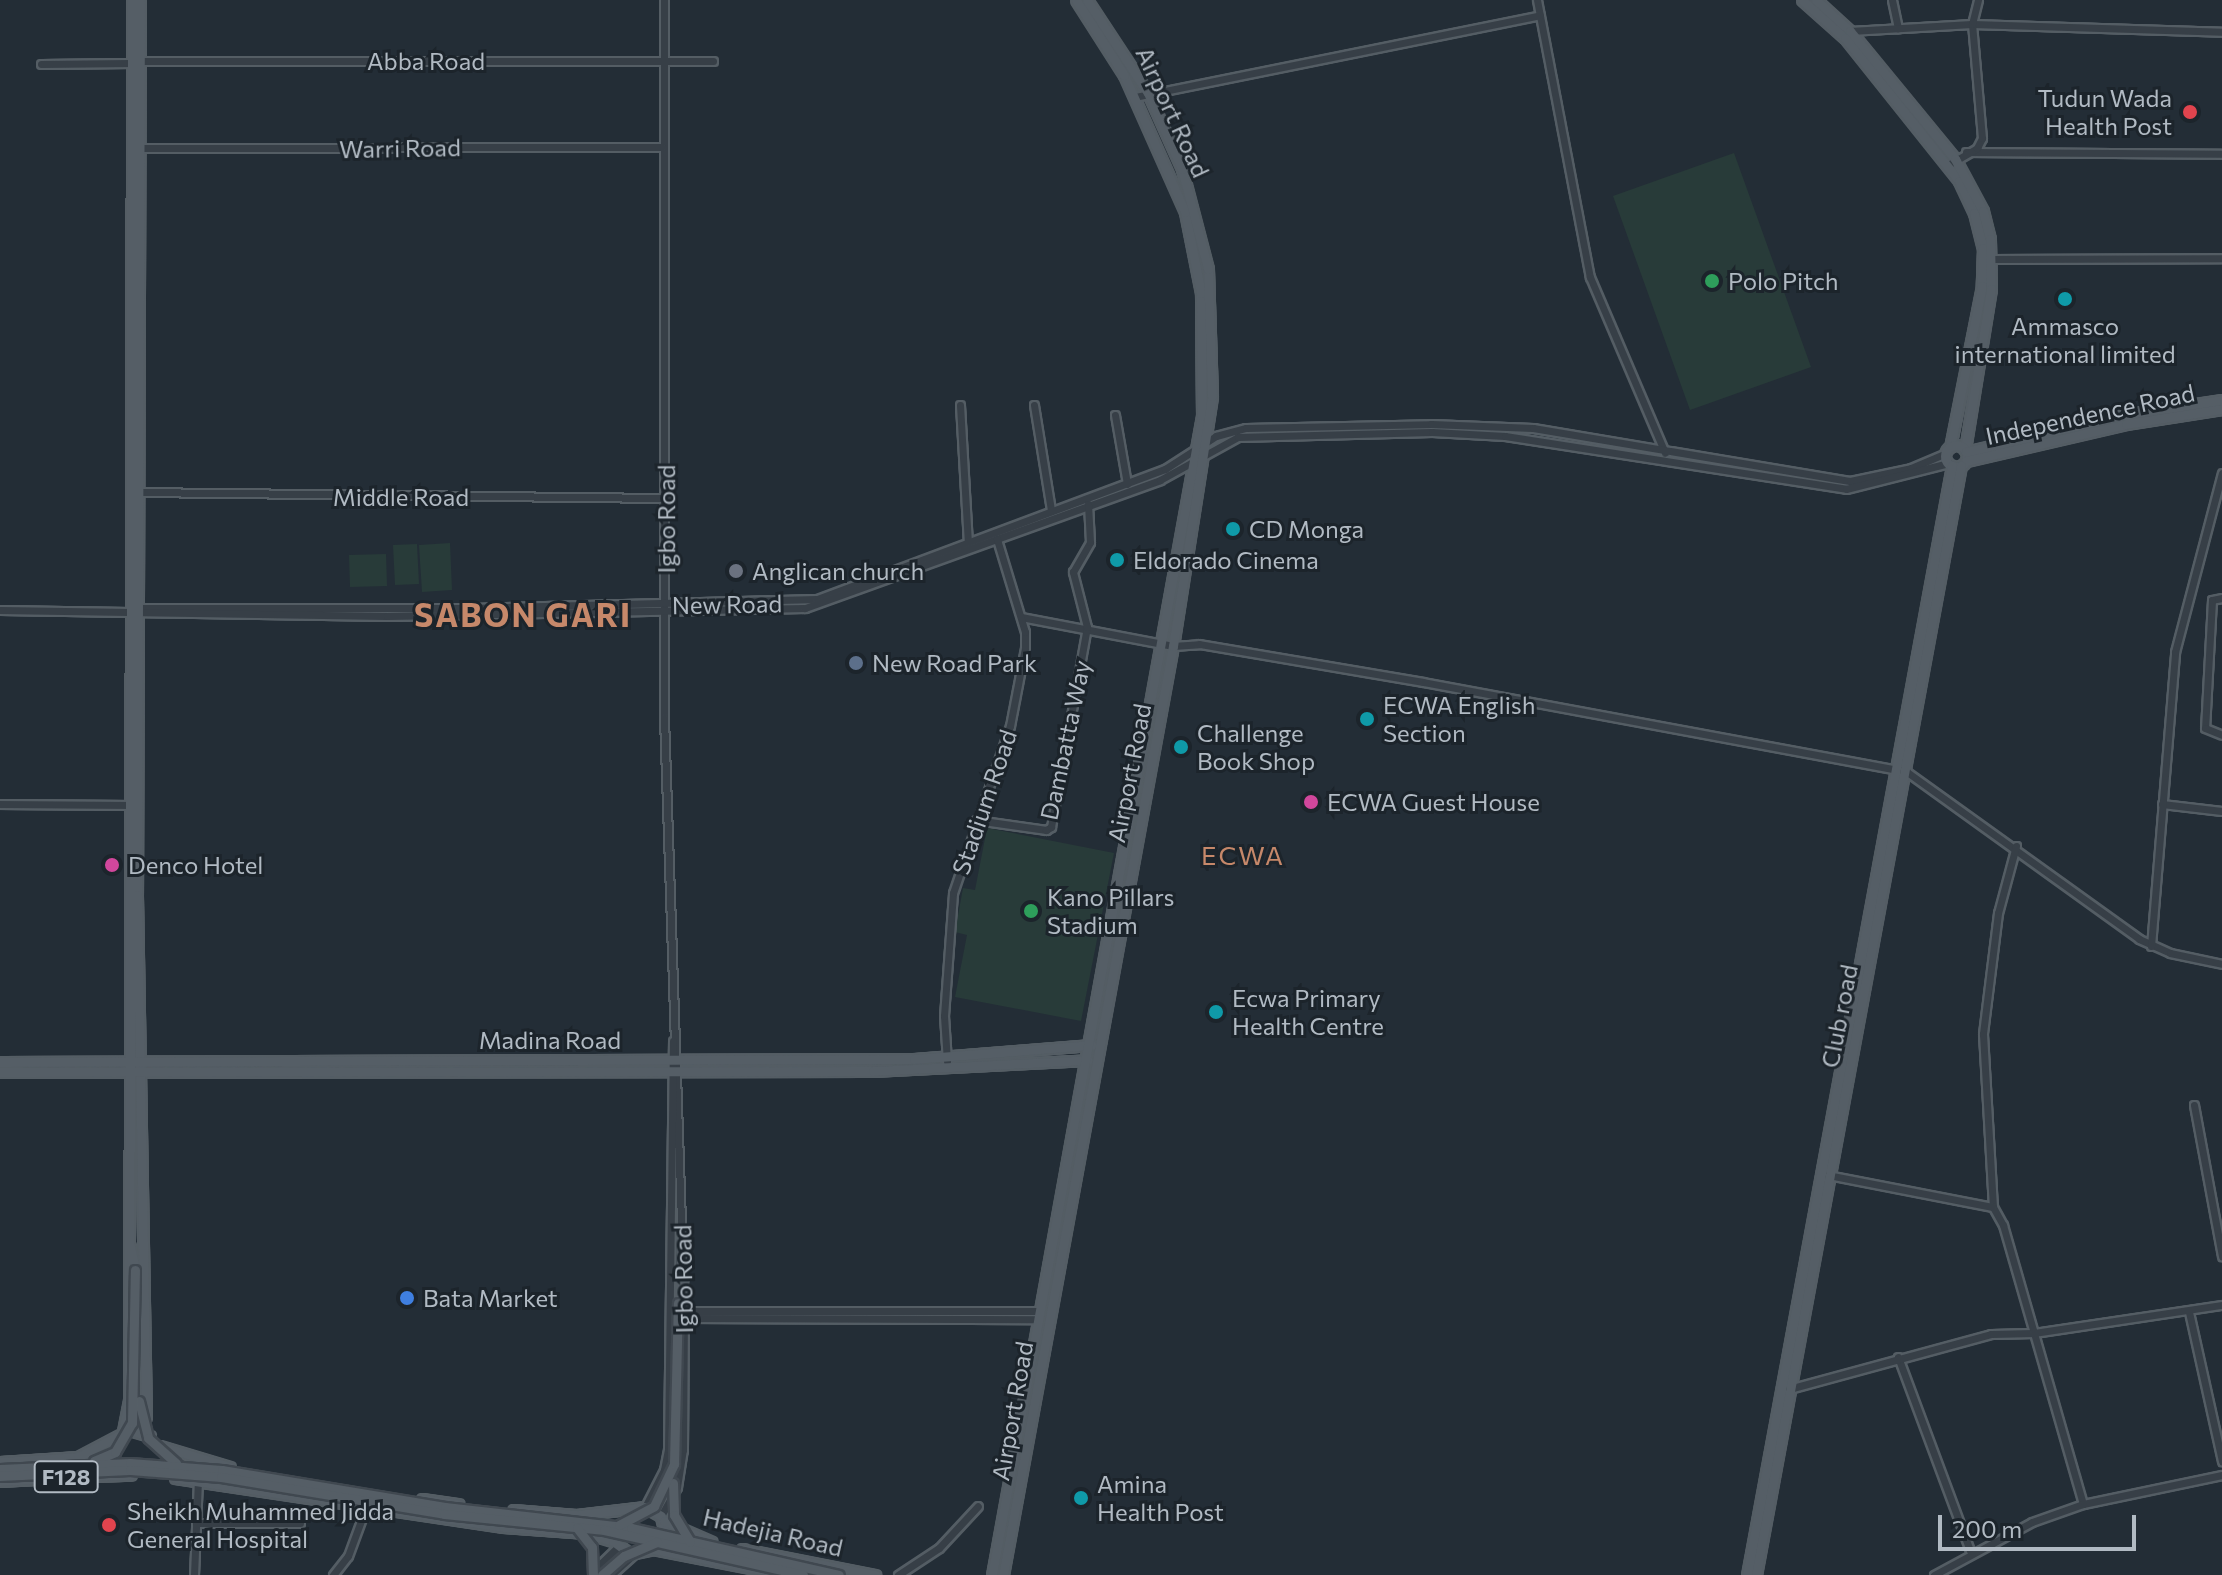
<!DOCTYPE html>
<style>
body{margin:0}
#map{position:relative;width:2222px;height:1575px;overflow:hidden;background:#232d36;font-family:Commissioner,sans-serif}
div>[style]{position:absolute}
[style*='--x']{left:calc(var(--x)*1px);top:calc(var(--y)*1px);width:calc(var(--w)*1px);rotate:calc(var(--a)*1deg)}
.green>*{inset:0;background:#283b39}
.roads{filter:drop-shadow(2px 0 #545d64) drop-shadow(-2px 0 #545d64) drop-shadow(0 2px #545d64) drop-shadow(0 -2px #545d64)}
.minor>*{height:7px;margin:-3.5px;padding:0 3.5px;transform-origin:3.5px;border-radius:3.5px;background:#373f47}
.major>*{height:9px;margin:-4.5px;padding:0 4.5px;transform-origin:4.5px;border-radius:4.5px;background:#555e66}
.major>.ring{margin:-4.5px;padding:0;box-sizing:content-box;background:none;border:9px solid #555e66;border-radius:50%}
.bridges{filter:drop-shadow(2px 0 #404850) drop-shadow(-2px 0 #404850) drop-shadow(0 2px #404850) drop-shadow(0 -2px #404850)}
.major-bridge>*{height:9px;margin:-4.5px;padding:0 4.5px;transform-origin:4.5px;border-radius:4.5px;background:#555e66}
.dots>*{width:22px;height:22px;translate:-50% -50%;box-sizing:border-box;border:4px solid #1c242b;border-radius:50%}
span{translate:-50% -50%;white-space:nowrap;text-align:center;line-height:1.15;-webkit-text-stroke:6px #1c242b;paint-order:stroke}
.shield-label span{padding:2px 6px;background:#1c242b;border:2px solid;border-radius:6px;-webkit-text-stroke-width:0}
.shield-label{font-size:22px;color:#b1bac3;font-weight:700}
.street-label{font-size:24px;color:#b1bac3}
.poi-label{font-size:24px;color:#b1bac3}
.right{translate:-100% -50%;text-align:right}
.left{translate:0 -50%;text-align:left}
.neighbourhood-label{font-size:26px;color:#c6886a;letter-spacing:2px}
.district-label{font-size:32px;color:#c6886a;font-weight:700;letter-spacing:2px}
.scale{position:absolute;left:1938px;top:1515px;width:198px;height:36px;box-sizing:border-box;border:4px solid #b1bac3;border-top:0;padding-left:10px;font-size:24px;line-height:28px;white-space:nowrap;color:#b1bac3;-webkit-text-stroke:6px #1c242b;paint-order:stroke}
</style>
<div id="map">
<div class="green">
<div style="clip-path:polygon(1734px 153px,1811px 367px,1690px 410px,1613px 196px)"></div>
<div style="clip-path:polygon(450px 543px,452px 590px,422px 592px,419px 545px)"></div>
<div style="clip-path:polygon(417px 544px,419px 584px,395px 585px,393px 545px)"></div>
<div style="clip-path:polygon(386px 554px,387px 586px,350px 587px,349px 555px)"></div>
<div style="clip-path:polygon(987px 828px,1114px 853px,1081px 1021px,955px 997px,967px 935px,955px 932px,963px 888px,975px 890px)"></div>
</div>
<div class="roads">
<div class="minor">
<div style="--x:664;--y:0;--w:717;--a:90"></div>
<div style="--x:664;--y:717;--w:564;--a:88.07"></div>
<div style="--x:1537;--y:0;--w:282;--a:79.2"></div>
<div style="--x:1590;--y:277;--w:191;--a:66.9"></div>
<div style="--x:1892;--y:0;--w:29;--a:78"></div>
<div style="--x:1850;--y:31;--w:122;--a:-3.3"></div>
<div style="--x:1972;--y:24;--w:250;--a:1.8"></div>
<div style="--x:140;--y:61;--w:573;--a:0"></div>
<div style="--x:41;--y:64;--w:91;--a:-0.6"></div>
<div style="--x:1135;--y:97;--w:413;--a:-11.4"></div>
<div style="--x:138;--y:148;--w:524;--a:-0.11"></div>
<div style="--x:1966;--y:152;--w:256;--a:0.4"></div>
<div style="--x:1948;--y:165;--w:34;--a:-30"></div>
<div style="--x:1977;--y:148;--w:11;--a:-63"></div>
<div style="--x:1982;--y:138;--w:114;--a:-95"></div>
<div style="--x:1972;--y:24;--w:25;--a:-76"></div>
<div style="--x:1991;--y:259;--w:231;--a:-0.2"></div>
<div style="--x:960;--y:405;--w:137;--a:86.7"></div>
<div style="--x:1034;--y:405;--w:106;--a:80.8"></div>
<div style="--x:1115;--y:415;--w:70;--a:80.1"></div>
<div style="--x:136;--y:492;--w:530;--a:0.65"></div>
<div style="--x:2222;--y:598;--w:10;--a:169"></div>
<div style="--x:2212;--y:600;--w:128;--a:93.1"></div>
<div style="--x:2205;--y:728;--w:18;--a:22"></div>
<div style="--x:133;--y:608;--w:338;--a:0"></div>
<div style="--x:471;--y:608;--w:346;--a:-1.5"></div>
<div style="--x:817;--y:599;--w:371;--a:-20.5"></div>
<div style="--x:1165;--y:469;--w:61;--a:-32.9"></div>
<div style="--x:1216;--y:436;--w:31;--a:-15"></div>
<div style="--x:1246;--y:428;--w:185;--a:-1.2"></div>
<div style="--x:1431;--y:424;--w:102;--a:2.2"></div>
<div style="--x:1533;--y:428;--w:321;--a:9.5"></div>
<div style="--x:1850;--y:481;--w:62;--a:-12"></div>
<div style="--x:1911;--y:468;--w:38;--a:-23"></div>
<div style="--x:0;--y:610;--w:387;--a:0.9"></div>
<div style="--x:387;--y:616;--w:418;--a:-1.1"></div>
<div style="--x:805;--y:608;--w:377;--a:-19.8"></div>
<div style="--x:1160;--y:480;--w:89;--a:-28.9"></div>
<div style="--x:1238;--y:437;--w:194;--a:-1.5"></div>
<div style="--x:1432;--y:432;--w:73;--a:3.1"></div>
<div style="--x:1505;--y:436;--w:345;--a:8.8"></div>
<div style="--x:1846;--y:489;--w:106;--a:-14.2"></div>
<div style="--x:1021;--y:617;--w:155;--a:10.8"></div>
<div style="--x:1173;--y:646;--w:26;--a:-4"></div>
<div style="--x:1199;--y:644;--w:227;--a:9.6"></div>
<div style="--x:1423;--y:682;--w:492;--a:10.5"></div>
<div style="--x:1907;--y:772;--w:286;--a:35.7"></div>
<div style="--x:2139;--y:939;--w:34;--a:24"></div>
<div style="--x:2170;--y:953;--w:53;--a:11.9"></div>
<div style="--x:0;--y:804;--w:130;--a:0.4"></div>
<div style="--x:2162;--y:804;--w:60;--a:6.7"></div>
<div style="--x:976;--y:820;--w:71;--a:8.1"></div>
<div style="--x:1046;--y:830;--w:6;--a:-31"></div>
<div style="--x:1051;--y:827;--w:203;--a:-79.8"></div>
<div style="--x:1087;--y:627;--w:57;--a:-104.3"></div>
<div style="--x:1073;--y:572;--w:34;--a:-60"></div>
<div style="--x:1090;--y:542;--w:38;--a:-93"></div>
<div style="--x:2016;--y:846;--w:69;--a:105"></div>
<div style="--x:1998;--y:913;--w:122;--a:97.1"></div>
<div style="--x:1983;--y:1034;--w:173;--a:86.7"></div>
<div style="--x:1993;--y:1207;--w:21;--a:61"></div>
<div style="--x:2003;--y:1225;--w:290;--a:74"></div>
<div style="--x:2151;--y:946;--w:295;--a:-85.3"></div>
<div style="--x:2175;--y:652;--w:185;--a:-75.3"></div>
<div style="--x:947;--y:1061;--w:45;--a:-93.8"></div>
<div style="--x:944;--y:1016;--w:123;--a:-85.8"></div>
<div style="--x:953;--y:893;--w:176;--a:-71.2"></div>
<div style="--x:1010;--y:726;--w:79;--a:-79.1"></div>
<div style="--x:1025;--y:648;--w:16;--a:-90"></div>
<div style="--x:1025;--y:632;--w:97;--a:-106.8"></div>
<div style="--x:2194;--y:1105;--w:154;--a:79.5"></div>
<div style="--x:1828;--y:1175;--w:168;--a:11"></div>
<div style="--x:684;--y:1311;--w:356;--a:0"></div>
<div style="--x:2189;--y:1312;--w:153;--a:77.5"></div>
<div style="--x:684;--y:1318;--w:354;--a:0.2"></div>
<div style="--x:1898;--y:1357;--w:207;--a:69.6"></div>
<div style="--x:1789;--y:1389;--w:209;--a:-15.2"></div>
<div style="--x:1991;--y:1334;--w:43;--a:-1.3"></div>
<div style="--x:2034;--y:1333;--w:190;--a:-8.5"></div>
<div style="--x:645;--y:1507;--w:42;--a:-62.8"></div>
<div style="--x:664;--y:1470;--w:21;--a:-79"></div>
<div style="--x:668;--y:1449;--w:408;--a:-89.3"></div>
<div style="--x:661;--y:1516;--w:33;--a:-61"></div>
<div style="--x:677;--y:1487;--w:37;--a:-81"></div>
<div style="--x:683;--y:1450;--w:153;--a:-89.6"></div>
<div style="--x:196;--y:1523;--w:104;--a:0"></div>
<div style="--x:593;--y:1571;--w:33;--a:-44"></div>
<div style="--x:194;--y:1575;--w:95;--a:-87.6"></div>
<div style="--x:333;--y:1575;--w:24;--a:-52"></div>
<div style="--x:348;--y:1556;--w:52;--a:-69.8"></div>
<div style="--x:611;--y:1575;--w:31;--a:-42"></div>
<div style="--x:898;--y:1575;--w:49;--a:-33.4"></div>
<div style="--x:939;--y:1548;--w:57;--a:-47.1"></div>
<div style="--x:1934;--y:1575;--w:111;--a:-28.4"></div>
<div style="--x:2032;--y:1522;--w:54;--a:-19.4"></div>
<div style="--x:2083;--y:1504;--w:142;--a:-11.8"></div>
</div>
<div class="major">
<div style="--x:140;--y:0;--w:895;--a:90.19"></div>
<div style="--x:137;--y:895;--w:522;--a:89.01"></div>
<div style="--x:1802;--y:0;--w:57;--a:41.5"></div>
<div style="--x:1845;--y:38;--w:183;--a:51.4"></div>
<div style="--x:1959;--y:181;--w:35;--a:65"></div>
<div style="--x:1974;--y:213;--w:36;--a:76"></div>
<div style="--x:1983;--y:248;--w:38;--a:92"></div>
<div style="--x:1982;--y:286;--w:164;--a:101.2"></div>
<div style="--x:1816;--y:0;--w:46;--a:42.4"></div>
<div style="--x:1850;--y:31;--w:166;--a:50.6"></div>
<div style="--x:1955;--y:159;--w:59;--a:61.7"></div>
<div style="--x:1983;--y:211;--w:29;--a:76"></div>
<div style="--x:1990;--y:239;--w:50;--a:88.9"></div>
<div style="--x:1991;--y:289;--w:163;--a:99.2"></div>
<div class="ring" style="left:1945px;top:445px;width:13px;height:13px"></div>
<div style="--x:1966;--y:452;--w:160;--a:-13.3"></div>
<div style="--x:2122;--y:415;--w:101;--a:-8.5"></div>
<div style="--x:1966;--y:461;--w:164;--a:-13"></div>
<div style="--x:2126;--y:424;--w:97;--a:-8.9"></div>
<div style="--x:0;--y:1062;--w:914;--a:-0.19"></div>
<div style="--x:914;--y:1059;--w:178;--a:-4.5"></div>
<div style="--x:0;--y:1072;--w:873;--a:-0.07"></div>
<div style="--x:873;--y:1071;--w:215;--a:-2.9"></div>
<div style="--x:130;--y:1246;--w:25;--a:78"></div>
<div style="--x:680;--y:1303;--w:27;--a:-84"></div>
<div style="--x:123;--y:1431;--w:31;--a:-79"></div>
<div style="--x:129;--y:1401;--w:1401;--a:-89.88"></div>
<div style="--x:160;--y:1446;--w:73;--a:16.7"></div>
<div style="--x:0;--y:1462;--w:78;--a:-3.7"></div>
<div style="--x:78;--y:1457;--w:58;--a:-27.9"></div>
<div style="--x:129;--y:1430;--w:22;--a:16"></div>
<div style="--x:95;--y:1476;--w:36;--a:-2"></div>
<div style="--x:175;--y:1478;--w:332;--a:8.5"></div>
<div style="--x:503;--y:1527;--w:83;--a:4.1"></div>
<div style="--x:586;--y:1533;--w:28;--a:17"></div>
<div style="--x:613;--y:1541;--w:21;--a:37"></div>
<div style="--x:630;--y:1554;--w:24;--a:-12"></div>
<div style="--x:653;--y:1549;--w:19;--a:-51"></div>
<div style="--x:665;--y:1534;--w:18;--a:-103"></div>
<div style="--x:661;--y:1516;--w:18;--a:-151"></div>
<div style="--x:645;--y:1507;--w:69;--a:173.4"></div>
<div style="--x:576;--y:1515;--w:63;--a:-175.5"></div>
<div style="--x:0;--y:1481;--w:33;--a:-3"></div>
<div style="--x:422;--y:1499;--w:37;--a:8"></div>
<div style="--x:664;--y:1521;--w:52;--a:23.6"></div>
<div style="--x:653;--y:1549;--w:124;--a:11.1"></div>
<div style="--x:742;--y:1549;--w:136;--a:11.1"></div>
<div style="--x:992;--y:1575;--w:1178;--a:-79.73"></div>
<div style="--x:1202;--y:416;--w:123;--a:-90.5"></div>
<div style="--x:1201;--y:293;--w:83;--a:-101.2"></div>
<div style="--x:1185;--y:212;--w:150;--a:-114"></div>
<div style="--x:1124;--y:75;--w:89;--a:-122.6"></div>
<div style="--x:1003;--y:1575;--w:944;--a:-79.63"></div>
<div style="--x:1173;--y:646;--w:253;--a:-81.1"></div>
<div style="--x:1212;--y:396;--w:127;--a:-91.8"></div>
<div style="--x:1208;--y:269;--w:103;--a:-104.6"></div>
<div style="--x:1182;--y:169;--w:83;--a:-114.1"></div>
<div style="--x:1148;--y:93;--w:111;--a:-123.3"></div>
<div style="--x:1747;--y:1575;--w:1128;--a:-79.53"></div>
<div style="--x:1756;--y:1575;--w:1128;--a:-79.53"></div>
</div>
</div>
<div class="bridges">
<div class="major-bridge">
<div style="--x:139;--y:1401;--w:38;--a:76"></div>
<div style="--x:148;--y:1438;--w:38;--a:42"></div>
<div style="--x:94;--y:1461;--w:23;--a:-23"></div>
<div style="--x:115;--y:1452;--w:34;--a:-60"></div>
<div style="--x:132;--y:1423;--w:153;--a:-88.9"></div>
<div style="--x:0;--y:1469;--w:130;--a:-2.6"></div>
<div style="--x:130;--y:1463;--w:92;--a:4.4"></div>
<div style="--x:222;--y:1470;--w:226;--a:9.4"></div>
<div style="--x:445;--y:1507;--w:187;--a:6.4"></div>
<div style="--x:631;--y:1528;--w:213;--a:12.7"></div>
<div style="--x:0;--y:1476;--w:130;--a:-2.6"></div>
<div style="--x:130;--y:1470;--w:91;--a:4.4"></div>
<div style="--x:221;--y:1477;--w:226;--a:9.4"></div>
<div style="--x:444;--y:1514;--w:161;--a:5.7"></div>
<div style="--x:604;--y:1530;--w:204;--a:12.7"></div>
<div style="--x:673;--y:1483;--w:32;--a:88"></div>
<div style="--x:674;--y:1515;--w:31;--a:59"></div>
<div style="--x:619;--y:1525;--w:40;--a:-28"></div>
<div style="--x:654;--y:1506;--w:47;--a:-64.5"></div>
<div style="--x:674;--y:1464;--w:161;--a:-88.6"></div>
<div style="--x:577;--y:1528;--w:24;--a:52"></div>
<div style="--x:592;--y:1547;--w:28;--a:88"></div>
<div style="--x:602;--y:1575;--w:29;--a:-41"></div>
<div style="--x:624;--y:1556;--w:36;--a:-23"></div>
</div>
</div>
<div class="dots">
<div style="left:2190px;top:112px;background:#e0444e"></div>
<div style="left:1712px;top:281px;background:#2e9e5b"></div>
<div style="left:2065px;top:299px;background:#0f9aa8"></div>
<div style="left:1233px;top:529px;background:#0f9aa8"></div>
<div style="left:1117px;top:560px;background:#0f9aa8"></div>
<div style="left:736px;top:571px;background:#6b7280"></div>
<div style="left:856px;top:663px;background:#5c6f8a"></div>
<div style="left:1367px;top:719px;background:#0f9aa8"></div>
<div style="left:1181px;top:747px;background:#0f9aa8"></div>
<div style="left:1311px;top:802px;background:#d1479c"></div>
<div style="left:112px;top:865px;background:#d1479c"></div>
<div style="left:1031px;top:911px;background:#2e9e5b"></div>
<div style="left:1216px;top:1012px;background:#0f9aa8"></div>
<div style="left:407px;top:1298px;background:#3f7fe0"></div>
<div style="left:1081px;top:1498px;background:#0f9aa8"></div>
<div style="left:109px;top:1525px;background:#e0444e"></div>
</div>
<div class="shield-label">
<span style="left:66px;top:1477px">F128</span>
</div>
<div class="street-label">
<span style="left:426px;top:61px">Abba Road</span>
<span style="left:1173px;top:112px;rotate:65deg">Airport Road</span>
<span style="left:400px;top:148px;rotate:-1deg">Warri Road</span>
<span style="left:2090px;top:414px;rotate:-12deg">Independence Road</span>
<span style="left:401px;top:497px">Middle Road</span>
<span style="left:666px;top:519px;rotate:-90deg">Igbo Road</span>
<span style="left:727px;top:604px;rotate:-1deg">New Road</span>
<span style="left:1065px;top:740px;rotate:-78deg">Dambatta Way</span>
<span style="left:1129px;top:773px;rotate:-79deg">Airport Road</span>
<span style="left:984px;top:802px;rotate:-71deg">Stadium Road</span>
<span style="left:1839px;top:1016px;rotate:-79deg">Club road</span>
<span style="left:550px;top:1040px">Madina Road</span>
<span style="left:683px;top:1279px;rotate:-91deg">Igbo Road</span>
<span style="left:1012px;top:1411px;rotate:-80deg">Airport Road</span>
<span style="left:773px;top:1532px;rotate:13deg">Hadejia Road</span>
</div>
<div class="poi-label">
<span class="right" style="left:2172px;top:112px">Tudun Wada<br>Health Post</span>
<span class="left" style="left:1728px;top:281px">Polo Pitch</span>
<span style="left:2065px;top:340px">Ammasco<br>international limited</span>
<span class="left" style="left:1249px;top:529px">CD Monga</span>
<span class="left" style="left:1133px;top:560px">Eldorado Cinema</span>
<span class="left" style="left:752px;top:571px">Anglican church</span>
<span class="left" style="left:872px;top:663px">New Road Park</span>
<span class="left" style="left:1383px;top:719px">ECWA English<br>Section</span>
<span class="left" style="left:1197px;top:747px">Challenge<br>Book Shop</span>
<span class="left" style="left:1327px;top:802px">ECWA Guest House</span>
<span class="left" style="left:128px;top:865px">Denco Hotel</span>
<span class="left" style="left:1047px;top:911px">Kano Pillars<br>Stadium</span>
<span class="left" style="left:1232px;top:1012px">Ecwa Primary<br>Health Centre</span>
<span class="left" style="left:423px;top:1298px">Bata Market</span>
<span class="left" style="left:1097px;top:1498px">Amina<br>Health Post</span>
<span class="left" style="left:127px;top:1525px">Sheikh Muhammed Jidda<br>General Hospital</span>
</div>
<div class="neighbourhood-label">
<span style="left:1243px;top:855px">ECWA</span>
</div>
<div class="district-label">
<span style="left:523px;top:614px">SABON GARI</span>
</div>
<div class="scale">200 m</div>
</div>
